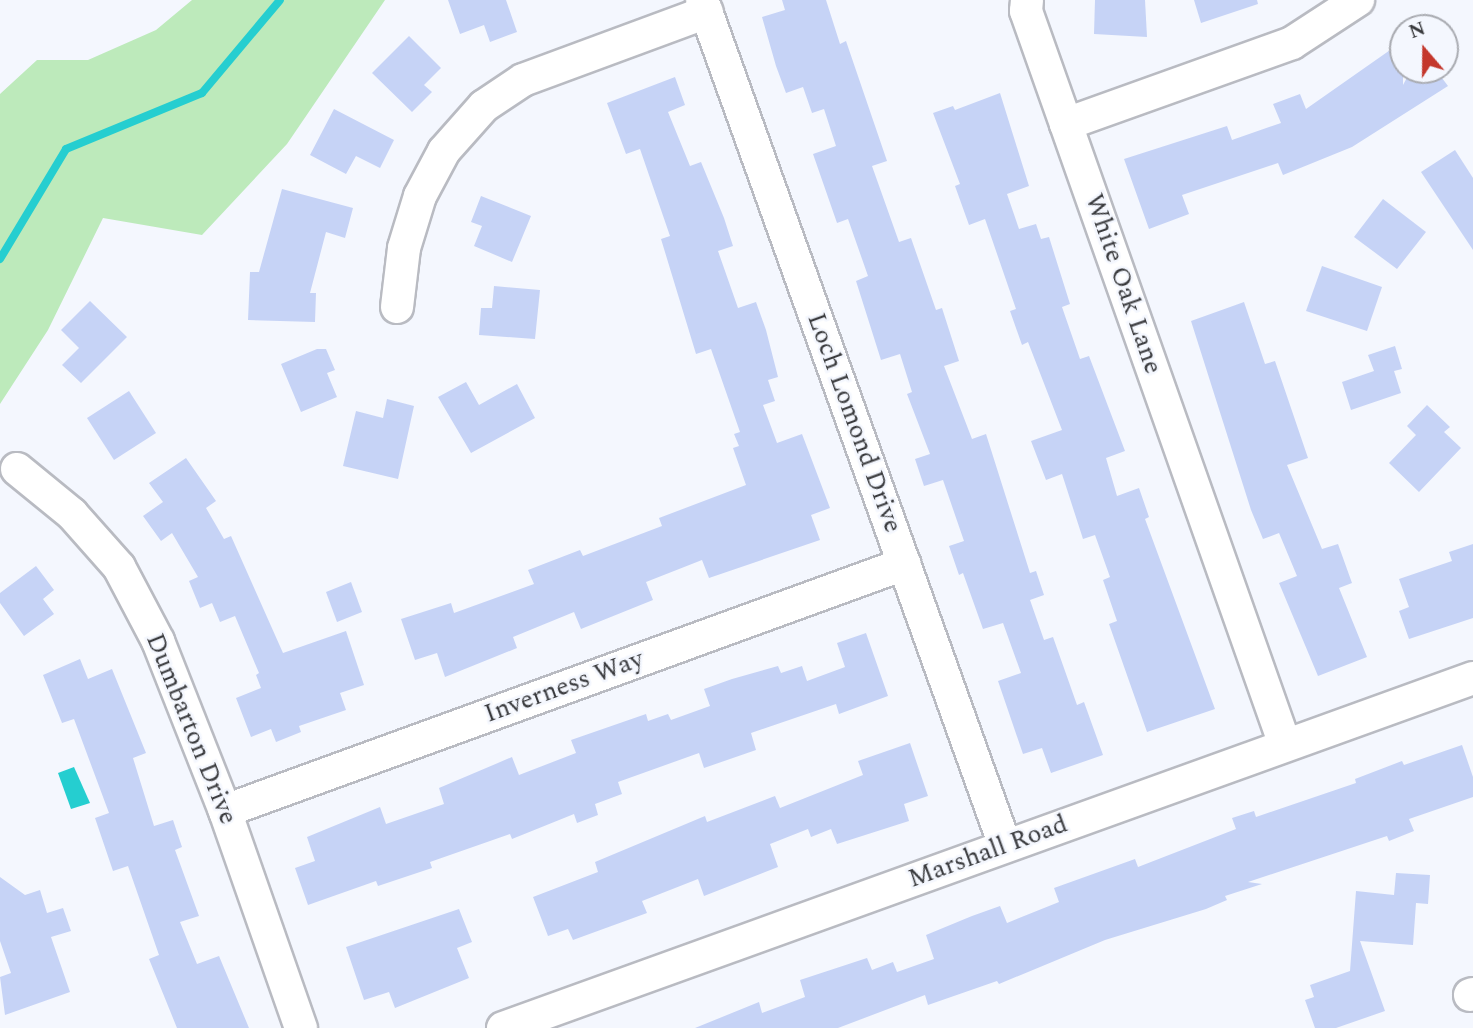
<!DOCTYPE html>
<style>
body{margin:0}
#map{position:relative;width:1473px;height:1028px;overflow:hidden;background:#f4f7fe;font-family:Spectral,serif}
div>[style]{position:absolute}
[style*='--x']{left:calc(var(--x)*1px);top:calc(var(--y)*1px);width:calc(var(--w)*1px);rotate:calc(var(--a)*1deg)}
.green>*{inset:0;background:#bdeabb}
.water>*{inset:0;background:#25ced0}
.stream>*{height:8px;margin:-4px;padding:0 4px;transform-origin:4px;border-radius:4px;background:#25ced0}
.building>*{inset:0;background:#c6d3f6}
.roads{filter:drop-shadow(2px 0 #b9bbc2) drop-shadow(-2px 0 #b9bbc2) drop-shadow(0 2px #b9bbc2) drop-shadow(0 -2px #b9bbc2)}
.minor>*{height:32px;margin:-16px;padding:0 16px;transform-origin:16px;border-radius:16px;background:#fff}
span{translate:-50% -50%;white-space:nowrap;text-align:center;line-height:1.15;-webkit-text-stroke:5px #f4f7fe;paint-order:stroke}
.street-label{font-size:26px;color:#393a3d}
.north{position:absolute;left:1389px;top:14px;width:70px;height:70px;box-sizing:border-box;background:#f4f7fe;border:2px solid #a9abb1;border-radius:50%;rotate:340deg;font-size:19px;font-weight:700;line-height:28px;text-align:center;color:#393a3d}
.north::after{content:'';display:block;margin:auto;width:24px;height:32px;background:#c4372c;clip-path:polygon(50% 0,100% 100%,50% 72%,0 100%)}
</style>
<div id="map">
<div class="green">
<div style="clip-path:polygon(192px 0,385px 0,287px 144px,202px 235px,103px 218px,48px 330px,0 404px,0 94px,37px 60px,88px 60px,156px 30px)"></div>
</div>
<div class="water">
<div style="clip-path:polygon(74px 767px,90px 803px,71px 809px,58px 773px)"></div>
</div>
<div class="stream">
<div style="--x:0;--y:259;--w:128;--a:-59"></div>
<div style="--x:66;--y:149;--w:147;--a:-22.4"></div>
<div style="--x:202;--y:93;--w:121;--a:-50"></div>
</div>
<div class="building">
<div style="clip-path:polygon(448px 0,506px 0,517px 32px,490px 42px,484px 25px,460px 34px)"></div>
<div style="clip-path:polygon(782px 0,826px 0,840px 44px,846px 41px,887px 161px,872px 166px,899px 242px,911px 238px,936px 310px,942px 308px,959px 361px,944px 366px,972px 439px,986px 434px,1030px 573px,1036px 571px,1044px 595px,1030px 600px,1044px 640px,1053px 637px,1077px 705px,1084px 702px,1103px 755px,1051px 773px,1042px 748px,1023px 754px,998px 681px,1021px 673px,1003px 623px,983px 629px,963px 573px,959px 575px,949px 546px,964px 541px,943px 480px,924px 486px,915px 459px,930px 454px,907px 394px,912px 392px,900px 354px,881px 360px,856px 281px,868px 276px,848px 219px,837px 223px,813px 154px,836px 146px,824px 109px,812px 113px,803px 87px,786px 93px,776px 66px,762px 17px,785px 10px)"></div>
<div style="clip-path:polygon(1095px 0,1145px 0,1147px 37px,1094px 34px)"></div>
<div style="clip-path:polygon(1194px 0,1257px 0,1258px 4px,1201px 23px)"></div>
<div style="clip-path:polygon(409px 36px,441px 68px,424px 85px,432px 92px,412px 112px,372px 73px)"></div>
<div style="clip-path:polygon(1403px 41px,1403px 85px,1411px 70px,1436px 70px,1448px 86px,1352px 147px,1283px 175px,1278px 163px,1182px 195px,1189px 214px,1149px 229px,1124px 159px,1227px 126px,1232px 140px,1281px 123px,1273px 104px,1300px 94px,1306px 109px)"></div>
<div style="clip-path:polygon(675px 77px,685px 105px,668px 112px,690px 166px,701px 162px,724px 218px,733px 246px,718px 251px,738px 308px,756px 302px,766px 330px,778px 377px,768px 380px,775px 401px,763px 405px,777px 443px,802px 434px,830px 508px,811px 515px,820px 540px,709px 578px,702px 560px,646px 582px,653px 600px,581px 629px,574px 612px,513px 637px,517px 648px,445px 677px,437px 653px,415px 660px,401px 619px,451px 603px,454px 613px,534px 584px,528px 570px,580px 550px,583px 556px,662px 526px,659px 518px,746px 485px,733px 448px,739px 446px,734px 434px,740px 432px,711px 349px,696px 354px,661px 239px,670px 236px,640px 149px,626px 154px,607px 103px)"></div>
<div style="clip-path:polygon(1000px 93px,1029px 186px,1007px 194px,1019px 229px,1036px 224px,1041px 239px,1049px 237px,1070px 304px,1062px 307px,1080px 359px,1089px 356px,1125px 451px,1106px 458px,1117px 496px,1139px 488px,1149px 517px,1145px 519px,1215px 709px,1147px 732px,1109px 624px,1117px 621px,1103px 580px,1110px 577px,1095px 535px,1083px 539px,1062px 474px,1046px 480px,1031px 441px,1062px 430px,1028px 342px,1022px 345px,1010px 311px,1016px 309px,985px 219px,969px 225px,955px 186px,960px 184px,933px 113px,953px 106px,955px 110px)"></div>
<div style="clip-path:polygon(334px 109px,394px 140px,380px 168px,356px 156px,346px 174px,310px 155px)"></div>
<div style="clip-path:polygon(1455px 150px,1473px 178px,1473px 250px,1421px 172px)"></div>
<div style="clip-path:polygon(282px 189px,353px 208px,345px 238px,326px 232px,310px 293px,316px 293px,315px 322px,248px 320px,250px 272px,259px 272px)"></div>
<div style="clip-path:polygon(481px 196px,531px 216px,512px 262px,474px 246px,482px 226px,471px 222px)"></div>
<div style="clip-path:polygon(1383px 199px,1426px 232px,1397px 269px,1354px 237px)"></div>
<div style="clip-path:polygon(1322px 266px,1382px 287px,1367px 331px,1306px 311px)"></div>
<div style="clip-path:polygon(494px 286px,540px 290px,535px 339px,479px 335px,481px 308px,492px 308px)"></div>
<div style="clip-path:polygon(90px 301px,127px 337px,81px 383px,62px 365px,79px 348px,61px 330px)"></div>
<div style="clip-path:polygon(1244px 302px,1265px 364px,1275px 361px,1308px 458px,1287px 465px,1322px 549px,1338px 544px,1352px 583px,1339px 588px,1367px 657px,1318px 676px,1279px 583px,1297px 576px,1279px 533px,1263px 539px,1251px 510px,1191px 321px)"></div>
<div style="clip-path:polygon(1395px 346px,1402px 369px,1394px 371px,1401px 393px,1351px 410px,1342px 382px,1374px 371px,1368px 355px)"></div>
<div style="clip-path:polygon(317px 349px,326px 349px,335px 370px,327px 373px,337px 397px,301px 412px,281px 364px)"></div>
<div style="clip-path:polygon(466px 382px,479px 405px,517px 384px,535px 418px,471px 453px,438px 397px)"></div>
<div style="clip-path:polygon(129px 391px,156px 433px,114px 460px,87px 418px)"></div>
<div style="clip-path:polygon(387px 399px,414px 406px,398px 479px,343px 466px,356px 411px,383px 418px)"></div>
<div style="clip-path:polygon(1427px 405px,1450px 427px,1444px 432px,1461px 448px,1419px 492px,1389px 463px,1416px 435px,1407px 426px)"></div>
<div style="clip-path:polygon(186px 458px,216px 501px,206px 508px,224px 539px,231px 536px,283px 653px,346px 631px,364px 685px,340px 693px,346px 710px,299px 726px,301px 732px,276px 742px,271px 729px,251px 737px,236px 698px,261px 688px,256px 675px,259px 673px,235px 616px,220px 622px,212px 603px,200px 608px,189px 581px,198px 577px,172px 533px,161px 541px,143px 516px,163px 502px,149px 483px)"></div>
<div style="clip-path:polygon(1473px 544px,1473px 618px,1409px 639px,1399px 611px,1409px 607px,1399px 579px,1452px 561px,1449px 552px)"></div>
<div style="clip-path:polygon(36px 566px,54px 590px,43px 599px,54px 614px,24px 636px,0 603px,0 593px)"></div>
<div style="clip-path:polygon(351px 582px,362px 612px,337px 622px,326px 592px)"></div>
<div style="clip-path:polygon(866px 633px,888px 696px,839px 714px,836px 704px,751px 733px,756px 750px,704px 768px,699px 753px,618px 782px,622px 794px,595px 804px,598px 815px,577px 823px,574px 814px,512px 839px,510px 834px,430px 862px,432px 868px,378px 886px,376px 881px,308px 905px,295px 868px,315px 861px,307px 837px,380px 807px,386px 824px,444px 804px,439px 788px,512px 757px,519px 775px,576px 753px,571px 740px,646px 714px,648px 721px,668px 714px,671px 720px,710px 706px,704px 689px,732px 679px,778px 666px,781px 673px,802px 666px,807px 681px,845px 667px,837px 643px)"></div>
<div style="clip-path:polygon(80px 659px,88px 679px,112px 669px,146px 753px,133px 758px,154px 826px,173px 820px,182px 847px,175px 850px,199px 916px,180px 922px,197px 964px,219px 956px,249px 1028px,177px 1028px,149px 959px,159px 955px,128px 866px,113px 871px,95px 818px,109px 813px,74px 719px,62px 723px,43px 675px)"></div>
<div style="clip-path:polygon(910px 743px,928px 796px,904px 804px,909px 821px,837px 844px,831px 829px,811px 837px,808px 829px,770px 844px,778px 867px,704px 896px,698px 879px,642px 901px,647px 913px,573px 940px,568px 929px,548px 936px,533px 897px,598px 872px,595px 862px,705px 816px,707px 822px,775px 796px,780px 808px,863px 775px,858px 761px)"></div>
<div style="clip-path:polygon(1462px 745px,1473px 777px,1473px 797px,1409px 819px,1414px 831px,1389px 841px,1387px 836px,1248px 882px,1262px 884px,1225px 896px,1227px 900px,1206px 909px,1105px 940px,999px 984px,997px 981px,928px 1005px,925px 995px,838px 1028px,695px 1028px,759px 1002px,762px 1013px,805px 997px,800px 980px,867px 958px,872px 970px,893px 962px,897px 972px,934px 959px,926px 935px,972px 916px,1000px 906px,1007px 923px,1059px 902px,1054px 888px,1135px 859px,1138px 867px,1236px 829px,1232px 818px,1254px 811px,1256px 817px,1356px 783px,1355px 779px,1402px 761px,1404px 765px)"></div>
<div style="clip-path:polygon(1396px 873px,1430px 875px,1428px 904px,1416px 903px,1413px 945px,1360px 941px,1385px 1011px,1336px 1028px,1315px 1028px,1305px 1000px,1314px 997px,1310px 985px,1350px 971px,1356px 891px,1394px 895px)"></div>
<div style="clip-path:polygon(0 877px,25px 895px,40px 890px,47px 913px,63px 908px,71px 931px,51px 937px,70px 992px,5px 1015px,0 977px,11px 973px,0 941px)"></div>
<div style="clip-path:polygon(459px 909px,472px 942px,457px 948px,469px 978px,395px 1008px,389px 992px,364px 1000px,346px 947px)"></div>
</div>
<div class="roads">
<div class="minor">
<div style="--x:702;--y:0;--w:899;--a:70.29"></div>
<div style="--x:1027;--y:0;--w:11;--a:95"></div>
<div style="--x:1026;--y:11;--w:120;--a:70.5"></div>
<div style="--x:397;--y:307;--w:59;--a:-83.2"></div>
<div style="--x:404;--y:248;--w:54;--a:-72.9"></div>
<div style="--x:420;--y:196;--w:51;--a:-61.9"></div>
<div style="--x:444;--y:151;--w:60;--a:-48.4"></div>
<div style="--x:484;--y:106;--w:47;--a:-33.7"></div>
<div style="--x:523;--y:80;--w:196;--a:-20.3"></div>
<div style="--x:17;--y:469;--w:71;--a:39.3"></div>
<div style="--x:72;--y:514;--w:71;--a:48.4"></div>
<div style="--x:119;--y:567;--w:84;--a:62.2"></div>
<div style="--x:158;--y:641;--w:183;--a:68.5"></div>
<div style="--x:225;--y:811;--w:230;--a:70.7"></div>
<div style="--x:1285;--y:745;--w:658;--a:-109.43"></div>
<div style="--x:1066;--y:124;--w:240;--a:-19.7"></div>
<div style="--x:1292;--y:43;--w:79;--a:-33.1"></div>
<div style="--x:225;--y:811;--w:723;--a:-19.99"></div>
<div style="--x:1470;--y:995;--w:3;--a:-18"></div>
<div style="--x:503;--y:1028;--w:1031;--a:-19.84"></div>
</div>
</div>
<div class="street-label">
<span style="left:1123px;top:284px;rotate:71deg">White Oak Lane</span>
<span style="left:854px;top:423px;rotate:70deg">Loch Lomond Drive</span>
<span style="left:564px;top:687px;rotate:-20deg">Inverness Way</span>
<span style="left:191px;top:729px;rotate:68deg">Dumbarton Drive</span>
<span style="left:988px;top:852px;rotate:-20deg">Marshall Road</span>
</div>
<div class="north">N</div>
</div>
